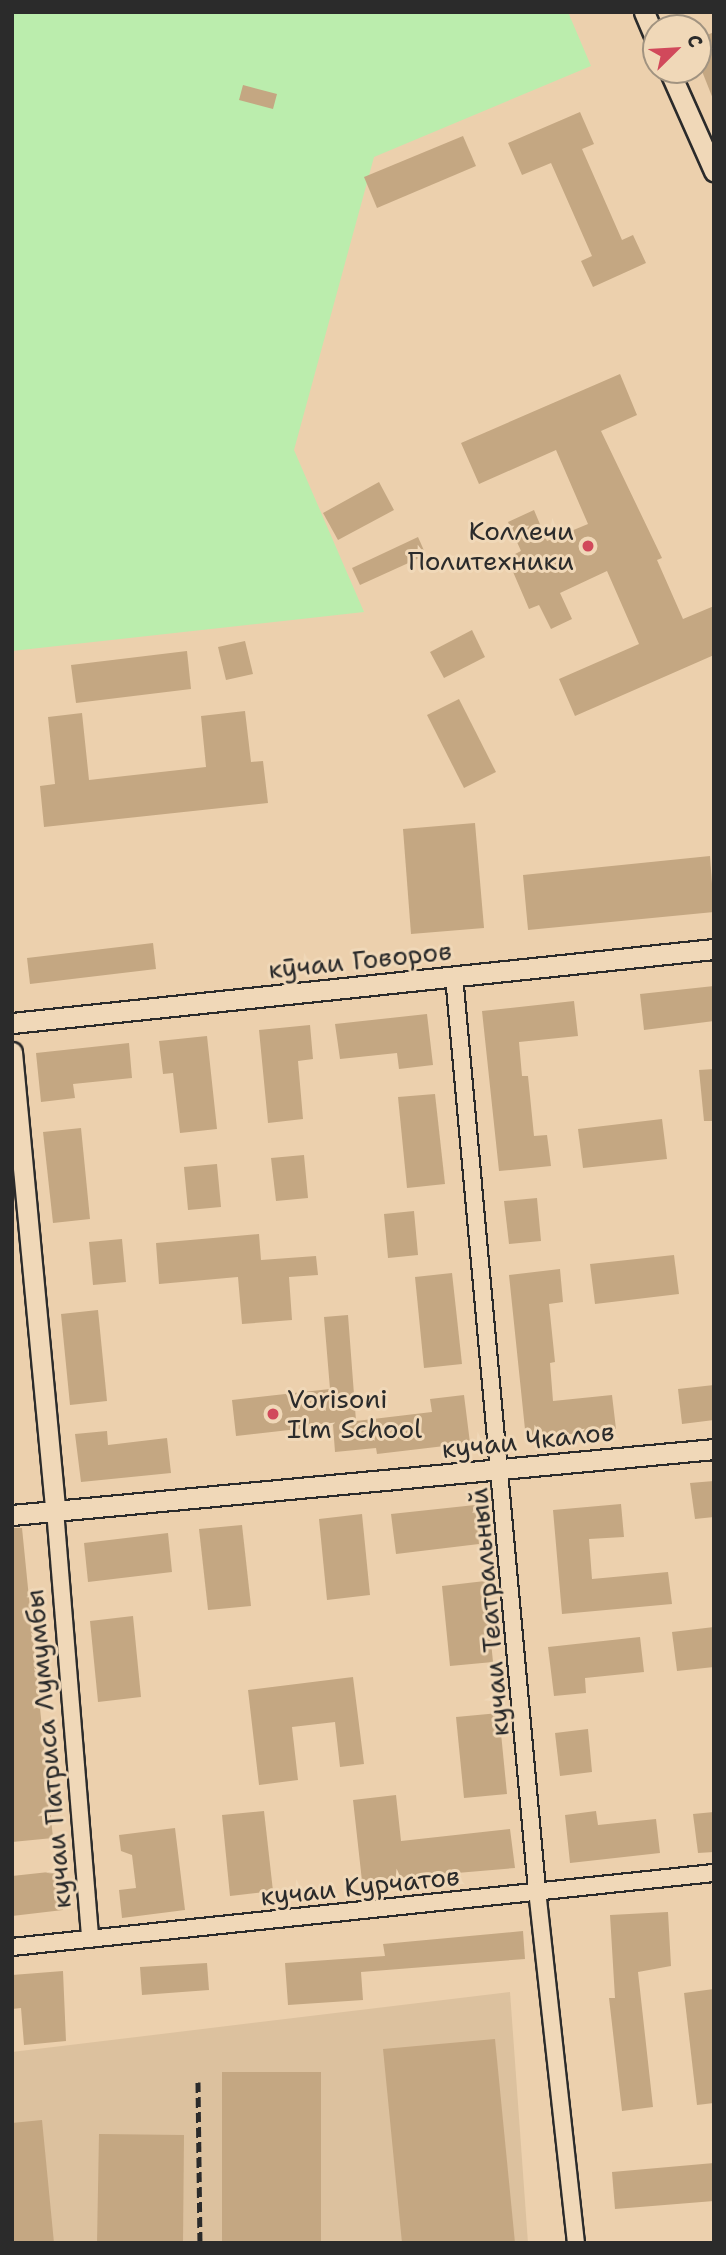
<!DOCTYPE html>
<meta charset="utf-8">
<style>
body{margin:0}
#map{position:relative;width:726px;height:2255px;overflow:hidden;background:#ecd0ad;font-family:"Shantell Sans",sans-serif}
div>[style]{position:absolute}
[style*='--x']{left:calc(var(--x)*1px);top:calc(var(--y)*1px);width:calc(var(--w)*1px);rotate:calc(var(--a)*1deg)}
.built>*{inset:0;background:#dcc19e}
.green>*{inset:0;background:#bbedad}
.building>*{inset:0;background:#c4a782}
.roads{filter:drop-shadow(2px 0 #2b2b2b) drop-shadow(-2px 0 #2b2b2b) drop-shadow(0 2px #2b2b2b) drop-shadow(0 -2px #2b2b2b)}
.minor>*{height:16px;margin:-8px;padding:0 8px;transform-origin:8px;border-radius:8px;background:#f0d8b8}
.tertiary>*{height:19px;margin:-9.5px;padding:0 9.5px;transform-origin:9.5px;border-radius:9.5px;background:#f0d8b8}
.rail>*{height:5px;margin-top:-2.5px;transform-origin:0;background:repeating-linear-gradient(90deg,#2b2b2b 0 10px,transparent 0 15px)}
.dots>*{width:19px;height:19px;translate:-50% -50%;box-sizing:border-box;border:4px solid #f0d8b8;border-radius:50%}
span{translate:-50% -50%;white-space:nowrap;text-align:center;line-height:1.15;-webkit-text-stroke:6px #f0d8b8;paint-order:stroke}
.poi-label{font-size:26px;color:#2b2b2b}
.right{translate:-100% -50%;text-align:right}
.left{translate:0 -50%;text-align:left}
.street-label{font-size:26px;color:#2b2b2b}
.frame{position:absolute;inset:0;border:14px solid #2b2b2b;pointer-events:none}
.north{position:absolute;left:642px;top:14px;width:70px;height:70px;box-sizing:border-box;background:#f0d8b8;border:2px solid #a19380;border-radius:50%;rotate:66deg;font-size:19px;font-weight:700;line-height:28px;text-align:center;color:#2b2b2b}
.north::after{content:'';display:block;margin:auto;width:24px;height:32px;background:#d1495b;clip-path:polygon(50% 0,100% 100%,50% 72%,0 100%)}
</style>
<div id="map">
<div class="built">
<div style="clip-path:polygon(510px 1992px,528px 2243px,12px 2243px,12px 2052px)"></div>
</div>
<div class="green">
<div style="clip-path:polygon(12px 12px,568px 12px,591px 66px,374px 157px,294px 450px,364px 612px,12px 651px)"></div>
</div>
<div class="building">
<div style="clip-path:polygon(714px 32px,714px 99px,713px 99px,698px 61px,698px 39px)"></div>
<div style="clip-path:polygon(243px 85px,277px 94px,273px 109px,239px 100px)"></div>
<div style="clip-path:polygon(580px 112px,594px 144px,582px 149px,622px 240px,633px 235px,646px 263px,593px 287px,581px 261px,592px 256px,551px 163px,522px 175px,508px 143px)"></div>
<div style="clip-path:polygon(463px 136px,476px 166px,377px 208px,364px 177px)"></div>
<div style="clip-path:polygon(620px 374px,637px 415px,601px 431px,662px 558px,657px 560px,683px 619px,714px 606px,714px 655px,575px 716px,559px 679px,639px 644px,607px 571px,560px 593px,572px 619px,551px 629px,539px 605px,529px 609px,507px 558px,521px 551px,508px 522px,534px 510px,547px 541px,588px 524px,556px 450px,479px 484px,461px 443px)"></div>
<div style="clip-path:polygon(379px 482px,394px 510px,338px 540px,323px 513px)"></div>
<div style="clip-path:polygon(418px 537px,426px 555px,360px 585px,352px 568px)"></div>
<div style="clip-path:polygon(472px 630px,485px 657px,444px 678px,430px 652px)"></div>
<div style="clip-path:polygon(245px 641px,253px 674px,226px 680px,218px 647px)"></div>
<div style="clip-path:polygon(187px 651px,191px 689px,76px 703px,71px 665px)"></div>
<div style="clip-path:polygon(459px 699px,496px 772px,464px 788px,427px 715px)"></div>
<div style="clip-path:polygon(245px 711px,251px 762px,263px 761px,268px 803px,44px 827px,40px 786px,55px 784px,48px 717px,82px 713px,89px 780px,206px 767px,201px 716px)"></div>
<div style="clip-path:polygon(475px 823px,484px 928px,411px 934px,403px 829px)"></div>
<div style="clip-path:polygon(710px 856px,714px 912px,528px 930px,523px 875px)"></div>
<div style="clip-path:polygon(153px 943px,156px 969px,30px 984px,27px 958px)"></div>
<div style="clip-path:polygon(714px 986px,714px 1021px,644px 1030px,640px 994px)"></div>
<div style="clip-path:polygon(574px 1001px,578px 1036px,519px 1042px,522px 1076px,528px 1076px,534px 1136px,547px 1135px,551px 1166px,499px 1171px,482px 1011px)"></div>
<div style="clip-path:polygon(427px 1014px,433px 1065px,399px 1069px,397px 1053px,340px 1059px,335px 1024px)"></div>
<div style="clip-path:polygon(310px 1025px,313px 1059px,298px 1061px,303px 1119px,268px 1123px,259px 1030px)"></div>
<div style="clip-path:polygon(207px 1036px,217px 1129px,180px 1133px,173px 1073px,163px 1074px,159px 1041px)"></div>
<div style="clip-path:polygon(129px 1043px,132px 1078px,73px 1084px,75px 1098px,41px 1102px,36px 1053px)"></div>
<div style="clip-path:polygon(714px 1069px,714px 1121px,704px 1121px,699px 1070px)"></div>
<div style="clip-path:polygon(435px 1094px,445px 1184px,407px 1188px,398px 1097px)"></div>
<div style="clip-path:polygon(662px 1119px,667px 1159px,583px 1168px,578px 1129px)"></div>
<div style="clip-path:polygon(81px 1128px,90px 1219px,53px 1223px,43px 1132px)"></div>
<div style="clip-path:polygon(304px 1155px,308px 1198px,276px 1201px,271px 1158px)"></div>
<div style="clip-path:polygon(217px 1164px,221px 1207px,188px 1210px,184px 1167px)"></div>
<div style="clip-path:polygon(537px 1198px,541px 1241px,509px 1244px,504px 1201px)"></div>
<div style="clip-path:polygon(414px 1211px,418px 1255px,388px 1258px,384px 1214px)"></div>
<div style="clip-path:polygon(259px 1234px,261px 1260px,316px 1256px,318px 1275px,289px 1277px,292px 1320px,242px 1324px,238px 1277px,159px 1284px,156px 1243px)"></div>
<div style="clip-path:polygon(122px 1239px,126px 1282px,93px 1285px,89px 1242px)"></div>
<div style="clip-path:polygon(674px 1255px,679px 1294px,595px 1304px,590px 1264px)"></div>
<div style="clip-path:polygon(560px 1269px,563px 1302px,549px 1304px,555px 1362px,550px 1363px,553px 1401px,612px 1395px,616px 1429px,526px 1439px,509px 1275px)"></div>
<div style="clip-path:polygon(452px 1273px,462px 1364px,424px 1368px,415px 1277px)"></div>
<div style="clip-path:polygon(98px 1310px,107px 1401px,70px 1405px,61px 1314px)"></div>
<div style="clip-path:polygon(348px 1315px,356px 1421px,432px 1412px,430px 1399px,464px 1395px,470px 1443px,377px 1454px,376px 1448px,335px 1452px,333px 1425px,236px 1436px,232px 1400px,330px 1389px,324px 1317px)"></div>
<div style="clip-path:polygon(714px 1385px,714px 1420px,682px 1424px,678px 1389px)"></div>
<div style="clip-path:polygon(107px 1431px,108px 1445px,167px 1438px,171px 1473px,81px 1482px,75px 1434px)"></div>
<div style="clip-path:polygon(714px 1481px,714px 1517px,695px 1519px,690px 1483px)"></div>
<div style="clip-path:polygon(621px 1504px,624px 1537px,589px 1539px,592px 1579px,668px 1572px,672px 1604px,562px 1614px,553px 1510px)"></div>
<div style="clip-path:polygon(475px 1505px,479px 1544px,396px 1554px,391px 1514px)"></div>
<div style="clip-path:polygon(362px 1514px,370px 1595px,327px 1600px,319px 1519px)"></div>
<div style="clip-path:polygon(242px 1525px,251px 1606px,208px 1610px,199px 1529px)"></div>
<div style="clip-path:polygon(12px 1528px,22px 1528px,53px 1838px,12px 1842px)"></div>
<div style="clip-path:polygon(168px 1533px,172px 1572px,88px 1582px,84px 1543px)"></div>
<div style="clip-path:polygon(485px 1581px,493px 1662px,450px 1666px,442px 1586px)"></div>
<div style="clip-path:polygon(133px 1616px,141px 1697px,98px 1702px,90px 1621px)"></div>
<div style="clip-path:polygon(714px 1627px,714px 1667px,677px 1671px,672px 1632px)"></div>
<div style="clip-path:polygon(640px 1637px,644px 1672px,585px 1678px,586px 1693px,554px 1696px,548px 1647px)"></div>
<div style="clip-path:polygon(353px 1677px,364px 1764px,340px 1767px,335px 1722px,292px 1727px,298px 1780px,259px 1785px,248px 1690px)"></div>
<div style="clip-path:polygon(499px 1713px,507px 1794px,464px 1798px,456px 1717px)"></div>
<div style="clip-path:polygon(588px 1729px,592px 1772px,560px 1776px,555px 1733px)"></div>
<div style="clip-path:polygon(396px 1795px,401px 1841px,510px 1829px,515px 1868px,362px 1881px,353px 1800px)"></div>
<div style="clip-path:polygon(264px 1811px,273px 1891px,230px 1896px,222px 1815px)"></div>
<div style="clip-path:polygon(596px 1811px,598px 1825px,656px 1819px,660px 1853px,570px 1863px,565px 1815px)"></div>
<div style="clip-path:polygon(714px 1812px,714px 1852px,698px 1853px,693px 1814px)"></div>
<div style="clip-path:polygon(175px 1828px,185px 1910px,122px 1918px,119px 1890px,136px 1888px,132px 1855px,121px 1851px,119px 1835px)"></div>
<div style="clip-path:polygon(58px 1871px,63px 1910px,12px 1916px,12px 1876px)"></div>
<div style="clip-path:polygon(668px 1912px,671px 1966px,638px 1972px,653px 2107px,622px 2111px,609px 1998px,615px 1998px,610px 1915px)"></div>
<div style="clip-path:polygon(523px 1931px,525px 1959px,361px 1972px,363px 2000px,288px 2005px,285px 1963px,385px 1956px,383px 1944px)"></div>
<div style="clip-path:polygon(207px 1963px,209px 1990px,142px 1995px,140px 1967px)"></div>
<div style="clip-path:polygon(63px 1971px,66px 2041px,24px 2045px,21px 2008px,12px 2009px,12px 1975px)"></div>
<div style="clip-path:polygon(714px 1989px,714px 2103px,697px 2105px,684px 1993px)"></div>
<div style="clip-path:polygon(495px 2039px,515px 2243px,402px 2243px,383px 2049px)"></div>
<div style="clip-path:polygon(222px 2072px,321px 2072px,321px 2243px,222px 2243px)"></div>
<div style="clip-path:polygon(42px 2120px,54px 2243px,12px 2243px,12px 2123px)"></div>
<div style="clip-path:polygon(99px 2134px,184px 2135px,183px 2243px,97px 2243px)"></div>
<div style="clip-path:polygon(714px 2163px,714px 2201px,615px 2209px,612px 2172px)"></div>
</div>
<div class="roads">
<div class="minor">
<div style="--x:454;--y:976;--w:918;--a:84.81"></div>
<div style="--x:537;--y:1890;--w:355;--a:83.7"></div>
<div style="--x:55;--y:1510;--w:430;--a:85.3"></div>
<div style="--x:12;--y:1947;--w:706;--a:-6.02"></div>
</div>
<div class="tertiary">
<div style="--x:644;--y:12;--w:30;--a:67"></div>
<div style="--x:669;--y:70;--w:111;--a:66"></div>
<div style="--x:12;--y:1023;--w:706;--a:-6.02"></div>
<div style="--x:12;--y:1052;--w:460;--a:84.6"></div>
<div style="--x:12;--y:1515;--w:705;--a:-5.37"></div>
</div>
</div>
<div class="rail">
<div style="--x:198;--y:2082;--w:161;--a:89.3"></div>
</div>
<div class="dots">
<div style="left:588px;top:546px;background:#d1495b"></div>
<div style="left:273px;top:1414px;background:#d1495b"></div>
</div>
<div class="poi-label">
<span class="right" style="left:574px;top:546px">Коллечи<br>Политехники</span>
<span class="left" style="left:287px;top:1414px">Vorisoni<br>Ilm School</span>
</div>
<div class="street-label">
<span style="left:360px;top:960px;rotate:-6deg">кӯчаи Говоров</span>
<span style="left:528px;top:1440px;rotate:-6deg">кучаи Чкалов</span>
<span style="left:489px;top:1612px;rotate:-95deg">кучаи Театральный</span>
<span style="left:48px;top:1749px;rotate:-95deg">кучаи Патриса Лумумбы</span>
<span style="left:360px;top:1886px;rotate:-6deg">кучаи Курчатов</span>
</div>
<div class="frame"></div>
<div class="north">С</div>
</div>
